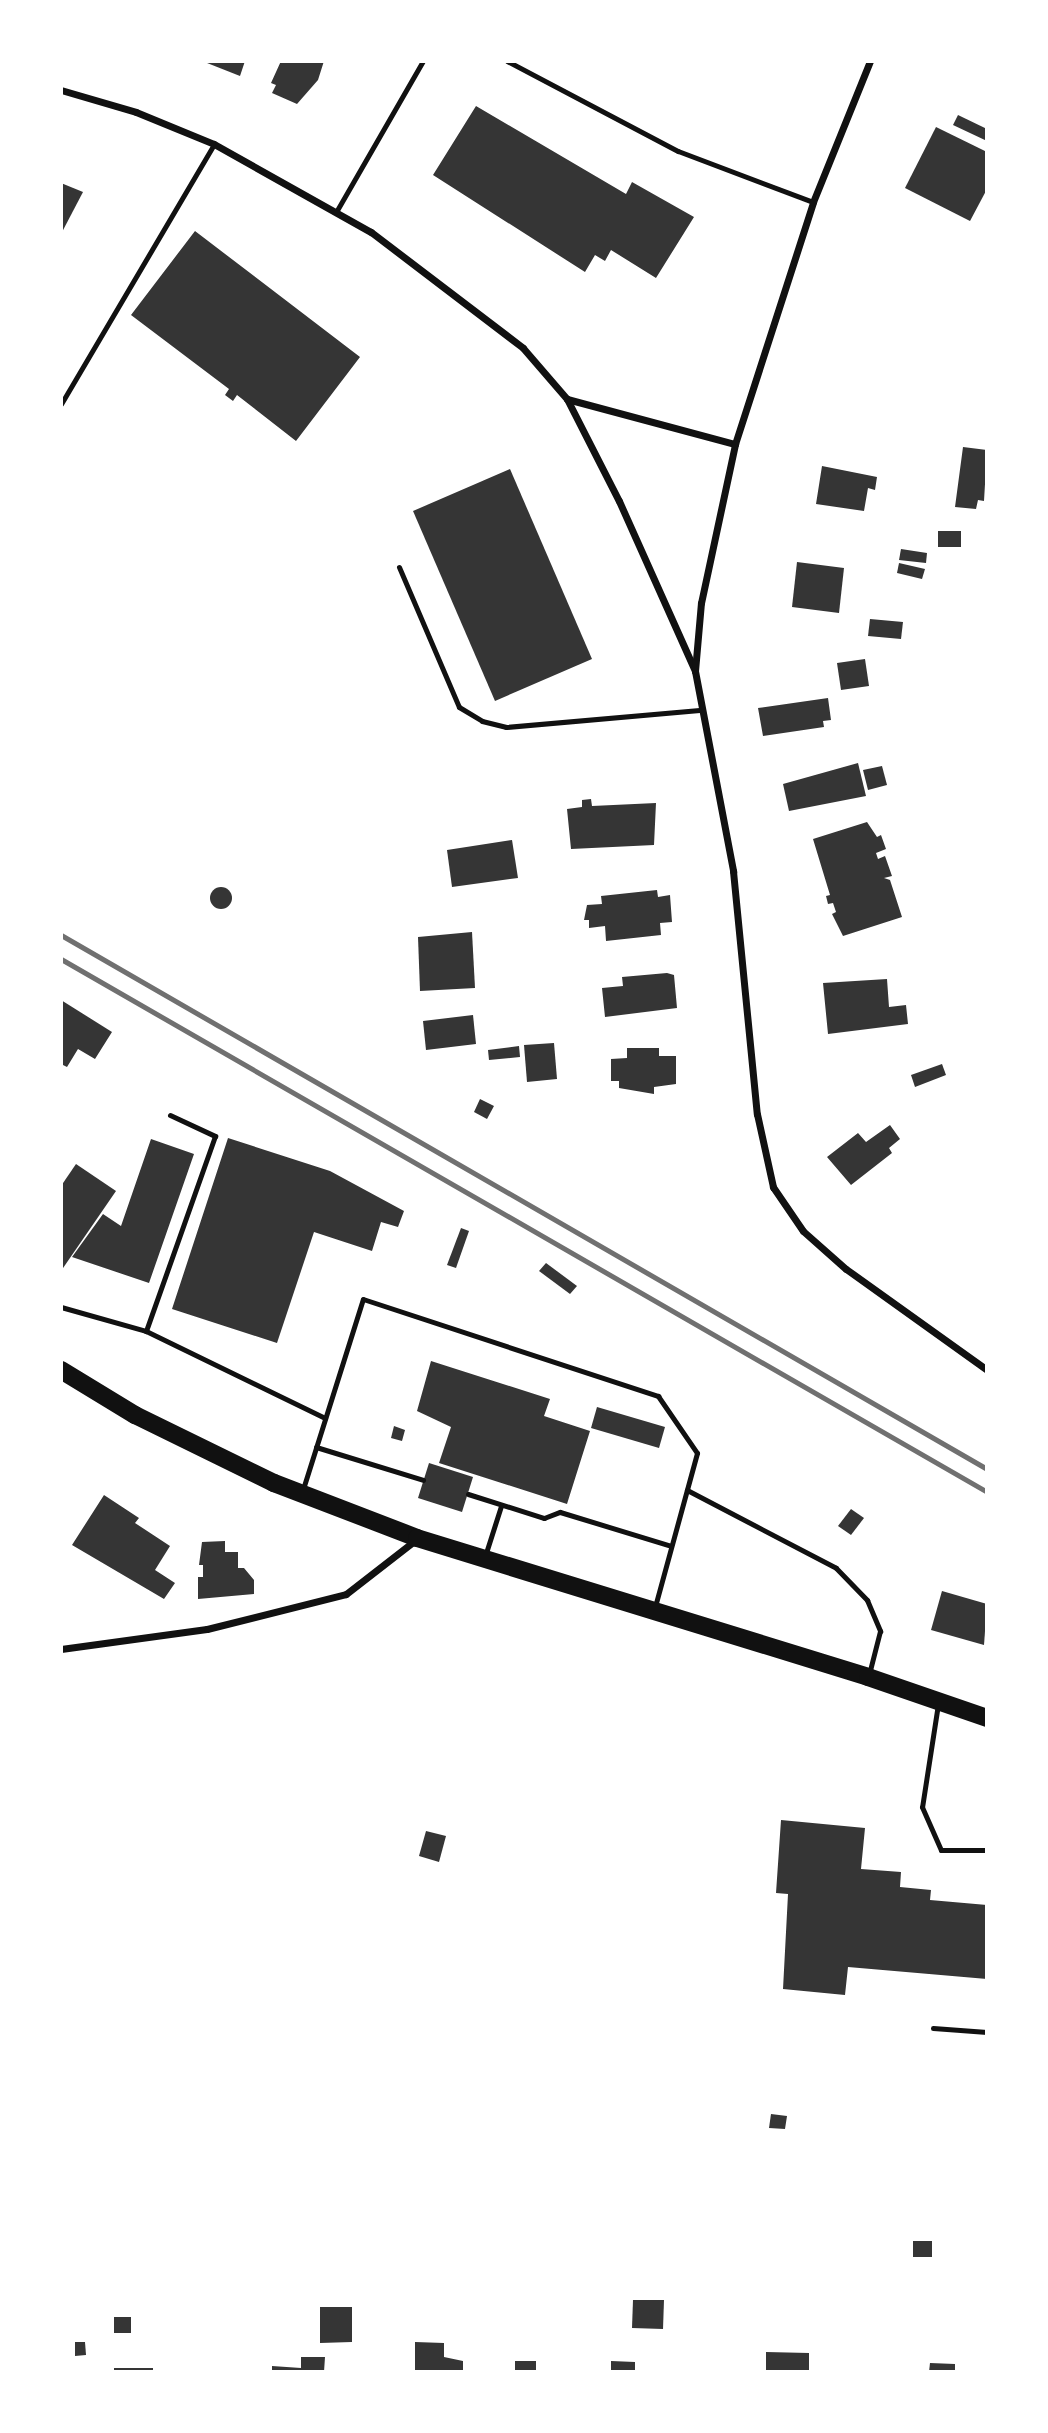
<!DOCTYPE html>
<style>
body{margin:0}
#map{position:relative;width:1048px;height:2433px;overflow:hidden;background:#fff;font-family:Jost,sans-serif}
div>[style]{position:absolute}
[style*='--x']{left:calc(var(--x)*1px);top:calc(var(--y)*1px);width:calc(var(--w)*1px);rotate:calc(var(--a)*1deg)}
.building>*{inset:0;background:#353535}
.round{border-radius:50%}
.service>*{height:5px;margin:-2.5px;padding:0 2.5px;transform-origin:2.5px;border-radius:2.5px;background:#111}
.minor>*{height:7px;margin:-3.5px;padding:0 3.5px;transform-origin:3.5px;border-radius:3.5px;background:#111}
.primary>*{height:18px;margin:-9px;padding:0 9px;transform-origin:9px;border-radius:9px;background:#111}
.rail>*{height:5px;margin:-2.5px;padding:0 2.5px;transform-origin:2.5px;border-radius:2.5px;background:#707070}
span{translate:-50% -50%;white-space:nowrap;text-align:center;line-height:1.15;-webkit-text-stroke:7px #fff;paint-order:stroke}
.frame{position:absolute;inset:0;border:63px solid #fff;pointer-events:none}
</style>
<div id="map">
<div class="building">
<div style="clip-path:polygon(202px 61px,245px 61px,240px 76px)"></div>
<div style="clip-path:polygon(281px 61px,324px 61px,318px 80px,297px 104px,272px 93px,276px 85px,271px 83px)"></div>
<div style="clip-path:polygon(476px 106px,626px 194px,632px 182px,694px 217px,656px 278px,611px 250px,605px 261px,595px 255px,585px 272px,433px 175px)"></div>
<div style="clip-path:polygon(958px 115px,987px 129px,987px 141px,953px 125px)"></div>
<div style="clip-path:polygon(936px 127px,987px 152px,987px 189px,970px 221px,905px 188px)"></div>
<div style="clip-path:polygon(61px 183px,83px 192px,61px 234px)"></div>
<div style="clip-path:polygon(195px 231px,360px 357px,296px 441px,237px 395px,233px 401px,225px 395px,229px 389px,131px 315px)"></div>
<div style="clip-path:polygon(963px 447px,987px 450px,984px 501px,978px 500px,976px 509px,955px 507px)"></div>
<div style="clip-path:polygon(822px 466px,877px 477px,875px 490px,868px 488px,864px 511px,816px 504px)"></div>
<div style="clip-path:polygon(510px 469px,592px 659px,495px 701px,413px 511px)"></div>
<div style="clip-path:polygon(938px 531px,961px 531px,961px 547px,938px 547px)"></div>
<div style="clip-path:polygon(901px 549px,927px 553px,926px 563px,899px 560px)"></div>
<div style="clip-path:polygon(797px 562px,844px 568px,839px 613px,792px 607px)"></div>
<div style="clip-path:polygon(899px 563px,925px 569px,922px 579px,897px 573px)"></div>
<div style="clip-path:polygon(870px 619px,903px 622px,901px 639px,868px 636px)"></div>
<div style="clip-path:polygon(865px 659px,869px 686px,841px 690px,837px 663px)"></div>
<div style="clip-path:polygon(828px 698px,831px 720px,823px 721px,824px 727px,763px 736px,758px 708px)"></div>
<div style="clip-path:polygon(858px 763px,866px 796px,789px 811px,783px 784px)"></div>
<div style="clip-path:polygon(882px 766px,887px 785px,868px 790px,863px 770px)"></div>
<div style="clip-path:polygon(591px 799px,592px 806px,656px 803px,654px 845px,571px 849px,567px 809px,582px 807px,582px 800px)"></div>
<div style="clip-path:polygon(867px 822px,877px 837px,881px 835px,886px 849px,876px 853px,878px 859px,885px 856px,892px 876px,884px 878px,890px 880px,902px 917px,843px 936px,832px 914px,836px 912px,833px 903px,828px 904px,826px 896px,830px 895px,813px 839px)"></div>
<div style="clip-path:polygon(512px 840px,518px 878px,452px 887px,447px 850px)"></div>
<div class="round" style="left:210px;top:887px;width:22px;height:22px"></div>
<div style="clip-path:polygon(657px 890px,658px 897px,670px 895px,672px 922px,660px 923px,661px 935px,606px 941px,605px 926px,589px 928px,589px 920px,584px 920px,587px 905px,602px 904px,601px 896px)"></div>
<div style="clip-path:polygon(472px 932px,475px 988px,420px 991px,418px 937px)"></div>
<div style="clip-path:polygon(667px 973px,674px 975px,677px 1008px,605px 1017px,602px 988px,623px 986px,622px 977px)"></div>
<div style="clip-path:polygon(887px 979px,889px 1007px,906px 1005px,908px 1024px,828px 1034px,823px 983px)"></div>
<div style="clip-path:polygon(61px 1000px,112px 1032px,95px 1059px,78px 1049px,67px 1067px,61px 1064px)"></div>
<div style="clip-path:polygon(473px 1015px,476px 1044px,426px 1050px,423px 1021px)"></div>
<div style="clip-path:polygon(554px 1043px,557px 1079px,527px 1082px,524px 1045px)"></div>
<div style="clip-path:polygon(519px 1046px,520px 1057px,489px 1060px,488px 1050px)"></div>
<div style="clip-path:polygon(627px 1048px,659px 1048px,659px 1056px,676px 1056px,676px 1084px,654px 1087px,654px 1094px,619px 1088px,619px 1081px,611px 1081px,611px 1059px,627px 1058px)"></div>
<div style="clip-path:polygon(942px 1064px,946px 1075px,915px 1087px,911px 1075px)"></div>
<div style="clip-path:polygon(480px 1099px,494px 1106px,487px 1119px,474px 1112px)"></div>
<div style="clip-path:polygon(890px 1125px,900px 1139px,889px 1148px,892px 1153px,851px 1185px,827px 1157px,858px 1133px,866px 1142px)"></div>
<div style="clip-path:polygon(228px 1138px,330px 1171px,404px 1211px,398px 1227px,381px 1222px,372px 1251px,314px 1232px,277px 1343px,172px 1309px)"></div>
<div style="clip-path:polygon(151px 1139px,194px 1154px,149px 1283px,72px 1257px,103px 1214px,121px 1226px)"></div>
<div style="clip-path:polygon(76px 1164px,116px 1191px,61px 1271px,61px 1186px)"></div>
<div style="clip-path:polygon(461px 1228px,469px 1231px,456px 1268px,447px 1265px)"></div>
<div style="clip-path:polygon(546px 1263px,577px 1286px,570px 1294px,539px 1271px)"></div>
<div style="clip-path:polygon(431px 1361px,550px 1399px,544px 1416px,590px 1431px,567px 1504px,439px 1463px,451px 1427px,417px 1411px)"></div>
<div style="clip-path:polygon(597px 1407px,665px 1427px,659px 1448px,591px 1428px)"></div>
<div style="clip-path:polygon(394px 1426px,405px 1430px,402px 1441px,391px 1438px)"></div>
<div style="clip-path:polygon(429px 1463px,473px 1477px,462px 1512px,418px 1498px)"></div>
<div style="clip-path:polygon(104px 1495px,139px 1518px,135px 1523px,170px 1546px,155px 1570px,175px 1583px,164px 1599px,72px 1545px)"></div>
<div style="clip-path:polygon(851px 1509px,864px 1518px,851px 1535px,838px 1526px)"></div>
<div style="clip-path:polygon(225px 1541px,225px 1552px,238px 1552px,238px 1568px,244px 1568px,254px 1580px,254px 1594px,198px 1599px,198px 1577px,203px 1577px,203px 1565px,199px 1565px,202px 1542px)"></div>
<div style="clip-path:polygon(942px 1591px,987px 1604px,984px 1645px,931px 1630px)"></div>
<div style="clip-path:polygon(781px 1820px,865px 1828px,861px 1869px,901px 1872px,900px 1887px,931px 1890px,930px 1900px,987px 1905px,987px 1979px,848px 1967px,845px 1995px,783px 1989px,788px 1894px,776px 1893px)"></div>
<div style="clip-path:polygon(426px 1831px,446px 1836px,439px 1862px,419px 1856px)"></div>
<div style="clip-path:polygon(771px 2114px,787px 2116px,785px 2129px,769px 2128px)"></div>
<div style="clip-path:polygon(913px 2241px,932px 2241px,932px 2257px,913px 2257px)"></div>
<div style="clip-path:polygon(633px 2300px,664px 2300px,663px 2329px,632px 2328px)"></div>
<div style="clip-path:polygon(320px 2307px,352px 2307px,352px 2342px,320px 2343px)"></div>
<div style="clip-path:polygon(114px 2317px,131px 2317px,131px 2333px,114px 2333px)"></div>
<div style="clip-path:polygon(75px 2342px,85px 2342px,86px 2355px,75px 2356px)"></div>
<div style="clip-path:polygon(415px 2342px,444px 2343px,444px 2357px,463px 2361px,463px 2372px,415px 2372px)"></div>
<div style="clip-path:polygon(766px 2352px,809px 2353px,809px 2372px,766px 2372px)"></div>
<div style="clip-path:polygon(301px 2357px,325px 2357px,324px 2372px,272px 2372px,272px 2366px,301px 2368px)"></div>
<div style="clip-path:polygon(515px 2361px,536px 2361px,536px 2372px,515px 2372px)"></div>
<div style="clip-path:polygon(611px 2361px,635px 2362px,635px 2372px,611px 2372px)"></div>
<div style="clip-path:polygon(930px 2363px,955px 2364px,955px 2372px,929px 2372px)"></div>
<div style="clip-path:polygon(114px 2368px,153px 2368px,153px 2372px,114px 2372px)"></div>
</div>
<div class="service">
<div style="--x:507;--y:61;--w:193;--a:27.8"></div>
<div style="--x:678;--y:151;--w:144;--a:20.7"></div>
<div style="--x:336;--y:212;--w:174;--a:-60.1"></div>
<div style="--x:61;--y:404;--w:302;--a:-59.5"></div>
<div style="--x:399;--y:567;--w:152;--a:66.8"></div>
<div style="--x:459;--y:707;--w:27;--a:31"></div>
<div style="--x:482;--y:721;--w:25;--a:14"></div>
<div style="--x:506;--y:727;--w:197;--a:-5"></div>
<div style="--x:170;--y:1115;--w:50;--a:25"></div>
<div style="--x:215;--y:1136;--w:207;--a:109.5"></div>
<div style="--x:146;--y:1331;--w:199;--a:25.9"></div>
<div style="--x:61;--y:1307;--w:88;--a:15.8"></div>
<div style="--x:316;--y:1447;--w:112;--a:17.1"></div>
<div style="--x:303;--y:1489;--w:199;--a:-72.5"></div>
<div style="--x:363;--y:1299;--w:311;--a:18.2"></div>
<div style="--x:658;--y:1396;--w:69;--a:55.6"></div>
<div style="--x:697;--y:1453;--w:160;--a:105.3"></div>
<div style="--x:687;--y:1490;--w:168;--a:27.6"></div>
<div style="--x:836;--y:1568;--w:45;--a:45.9"></div>
<div style="--x:867;--y:1600;--w:34;--a:67"></div>
<div style="--x:880;--y:1631;--w:44;--a:104.3"></div>
<div style="--x:468;--y:1494;--w:80;--a:17.5"></div>
<div style="--x:544;--y:1518;--w:17;--a:-21"></div>
<div style="--x:560;--y:1512;--w:116;--a:17"></div>
<div style="--x:485;--y:1556;--w:52;--a:-72.3"></div>
<div style="--x:938;--y:1704;--w:104;--a:98.8"></div>
<div style="--x:922;--y:1807;--w:47;--a:66.2"></div>
<div style="--x:941;--y:1850;--w:46;--a:0"></div>
<div style="--x:933;--y:2028;--w:54;--a:4.2"></div>
</div>
<div class="minor">
<div style="--x:61;--y:90;--w:78;--a:16.3"></div>
<div style="--x:136;--y:112;--w:84;--a:22.3"></div>
<div style="--x:214;--y:144;--w:180;--a:29.3"></div>
<div style="--x:371;--y:232;--w:191;--a:37.3"></div>
<div style="--x:523;--y:348;--w:67;--a:49.2"></div>
<div style="--x:567;--y:399;--w:114;--a:63"></div>
<div style="--x:619;--y:501;--w:186;--a:65.9"></div>
<div style="--x:695;--y:671;--w:204;--a:79.2"></div>
<div style="--x:733;--y:871;--w:244;--a:84.4"></div>
<div style="--x:757;--y:1114;--w:75;--a:77.6"></div>
<div style="--x:773;--y:1187;--w:53;--a:55.7"></div>
<div style="--x:803;--y:1231;--w:57;--a:41.5"></div>
<div style="--x:846;--y:1269;--w:173;--a:35.6"></div>
<div style="--x:567;--y:399;--w:174;--a:15"></div>
<div style="--x:695;--y:671;--w:68;--a:-85"></div>
<div style="--x:701;--y:603;--w:163;--a:-77.9"></div>
<div style="--x:735;--y:444;--w:254;--a:-72.1"></div>
<div style="--x:813;--y:202;--w:152;--a:-68"></div>
<div style="--x:61;--y:1649;--w:147;--a:-7.8"></div>
<div style="--x:207;--y:1629;--w:143;--a:-14.1"></div>
<div style="--x:346;--y:1594;--w:90;--a:-37.8"></div>
</div>
<div class="primary">
<div style="--x:61;--y:1370;--w:87;--a:31.3"></div>
<div style="--x:135;--y:1415;--w:155;--a:26.1"></div>
<div style="--x:274;--y:1483;--w:153;--a:21"></div>
<div style="--x:417;--y:1538;--w:472;--a:17.1"></div>
<div style="--x:868;--y:1677;--w:126;--a:19"></div>
</div>
<div class="rail">
<div style="--x:61;--y:935;--w:1069;--a:29.97"></div>
<div style="--x:61;--y:959;--w:1068;--a:29.92"></div>
</div>
<div class="frame"></div>
</div>
